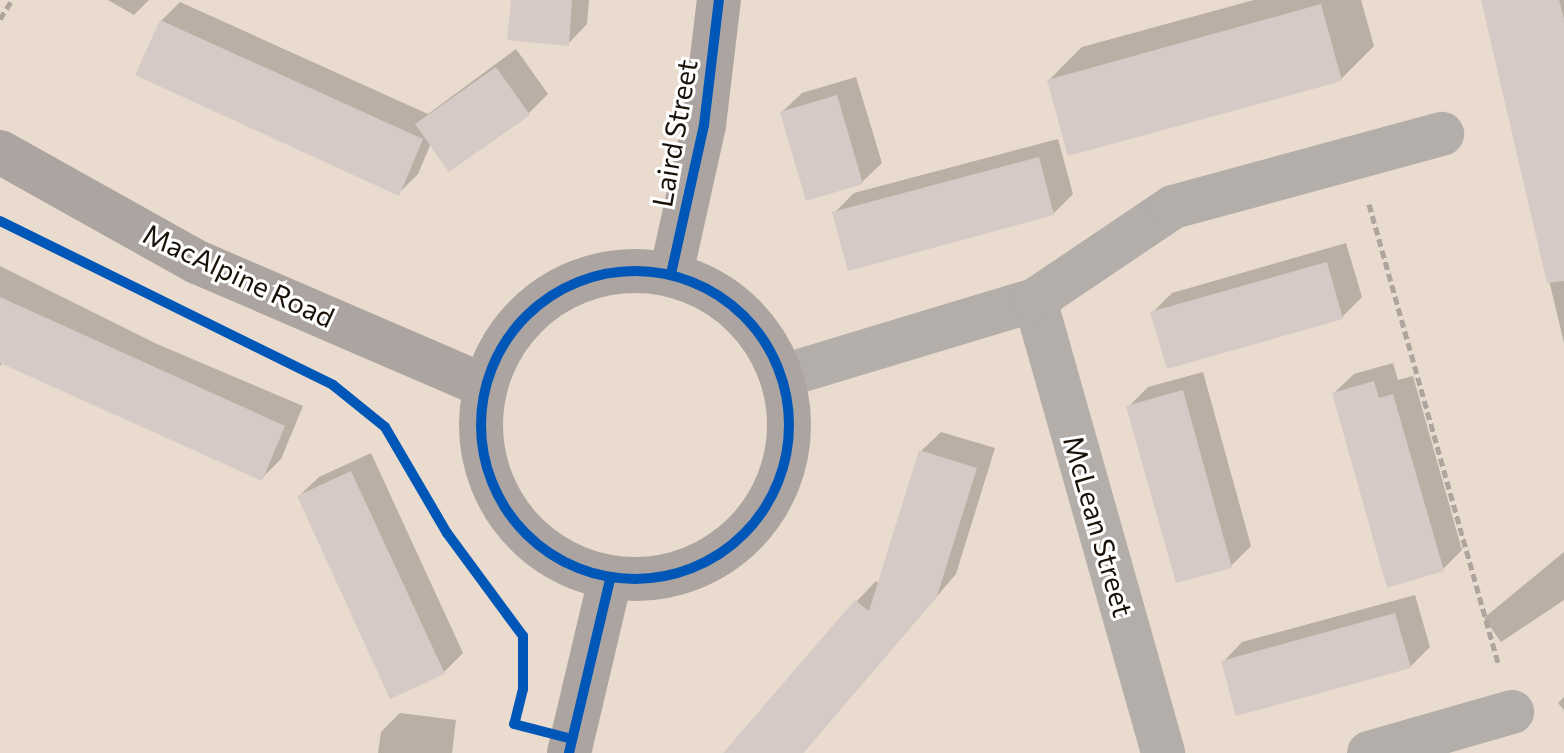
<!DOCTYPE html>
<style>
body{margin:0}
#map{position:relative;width:1564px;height:753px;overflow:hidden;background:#e9dbcd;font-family:Commissioner,sans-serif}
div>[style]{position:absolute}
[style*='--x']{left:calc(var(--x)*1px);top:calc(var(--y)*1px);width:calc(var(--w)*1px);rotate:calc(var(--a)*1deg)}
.shadow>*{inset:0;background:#0003}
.building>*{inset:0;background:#d6cac7}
.path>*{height:5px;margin-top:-2.5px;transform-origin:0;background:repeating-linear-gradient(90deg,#ada59e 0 8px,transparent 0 12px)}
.street>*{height:44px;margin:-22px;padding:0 22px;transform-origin:22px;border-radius:22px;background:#b4aeaa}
.secondary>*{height:44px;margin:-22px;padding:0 22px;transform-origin:22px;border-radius:22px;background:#aca4a0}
.secondary>.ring{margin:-22px;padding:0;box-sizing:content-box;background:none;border:44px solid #aca4a0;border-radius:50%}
.cycleway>*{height:10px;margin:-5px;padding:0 5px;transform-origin:5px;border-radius:5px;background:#0057b8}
.cycleway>.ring{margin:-5px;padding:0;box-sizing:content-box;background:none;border:10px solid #0057b8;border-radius:50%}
span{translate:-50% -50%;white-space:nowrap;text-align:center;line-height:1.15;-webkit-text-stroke:6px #fff;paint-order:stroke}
.street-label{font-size:28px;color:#1a1208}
</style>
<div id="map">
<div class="shadow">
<div style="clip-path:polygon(108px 0,149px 0,134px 15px)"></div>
<div style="clip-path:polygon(512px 0,589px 0,587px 24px,568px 44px)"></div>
<div style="clip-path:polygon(1254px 0,1361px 0,1374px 46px,1341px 79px,1049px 80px,1082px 47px)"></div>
<div style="clip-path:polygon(1482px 0,1564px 0,1564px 343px)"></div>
<div style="clip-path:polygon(180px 2px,428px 114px,516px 49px,548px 94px,529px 113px,431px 143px,418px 174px,399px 193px,161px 21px)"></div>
<div style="clip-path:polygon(856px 77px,882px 163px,862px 182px,782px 112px,802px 93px)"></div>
<div style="clip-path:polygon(1058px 139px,1073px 194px,1053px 214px,834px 213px,854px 193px)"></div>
<div style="clip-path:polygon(1346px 243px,1362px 297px,1342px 317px,1152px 313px,1172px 293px)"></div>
<div style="clip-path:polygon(0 266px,157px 344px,303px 406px,281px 459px,261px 479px,3px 362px,0 366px)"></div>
<div style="clip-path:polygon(1393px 363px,1398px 380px,1413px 376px,1462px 550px,1443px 569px,1334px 393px,1354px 374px)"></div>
<div style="clip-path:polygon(1203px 372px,1251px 546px,1231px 566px,1128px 407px,1148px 387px)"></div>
<div style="clip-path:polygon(941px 432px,995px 448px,956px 574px,803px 753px,726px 753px,857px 601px,876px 581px,880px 584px,921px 451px)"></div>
<div style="clip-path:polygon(371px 453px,463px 653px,444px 672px,299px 496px,319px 477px)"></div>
<div style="clip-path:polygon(1564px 552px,1564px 600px,1501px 642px,1484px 618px)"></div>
<div style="clip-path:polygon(1415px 595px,1430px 647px,1410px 667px,1223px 662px,1242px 642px)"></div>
<div style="clip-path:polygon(1564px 697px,1564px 710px,1558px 703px)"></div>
<div style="clip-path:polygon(400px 713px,456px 720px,452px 753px,378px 753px,381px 732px)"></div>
</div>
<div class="building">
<div style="clip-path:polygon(511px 0,572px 0,569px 46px,507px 40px)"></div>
<div style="clip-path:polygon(1481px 0,1559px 0,1564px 19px,1564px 281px,1547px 283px)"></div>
<div style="clip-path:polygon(1321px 4px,1342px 81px,1068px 156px,1047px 80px)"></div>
<div style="clip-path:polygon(160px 20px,423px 139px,399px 196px,135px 75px)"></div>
<div style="clip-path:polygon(496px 67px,530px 115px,449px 172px,415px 124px)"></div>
<div style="clip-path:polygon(837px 95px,863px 184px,806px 201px,780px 112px)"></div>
<div style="clip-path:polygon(1039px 157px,1054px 215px,848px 271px,832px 212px)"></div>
<div style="clip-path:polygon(1327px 262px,1343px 319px,1167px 369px,1150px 312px)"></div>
<div style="clip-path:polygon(0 297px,285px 426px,262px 481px,0 363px)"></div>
<div style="clip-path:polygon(1374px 381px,1379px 398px,1393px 394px,1444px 571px,1387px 588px,1332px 393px)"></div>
<div style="clip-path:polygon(1183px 390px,1232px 568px,1176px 583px,1126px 406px)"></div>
<div style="clip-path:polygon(919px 450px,977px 468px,937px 596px,803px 753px,723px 753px,855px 600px,869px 611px)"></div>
<div style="clip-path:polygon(351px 471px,445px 674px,390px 699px,297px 496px)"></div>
<div style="clip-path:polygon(1395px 613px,1411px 668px,1236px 716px,1221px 661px)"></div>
</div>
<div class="path">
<div style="--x:0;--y:19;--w:22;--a:-58"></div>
<div style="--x:1369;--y:204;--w:478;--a:74.3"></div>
</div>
<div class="street">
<div style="--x:1035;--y:300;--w:471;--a:74.2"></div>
<div style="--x:783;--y:376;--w:263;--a:-16.8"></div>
<div style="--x:1035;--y:300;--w:166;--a:-34"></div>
<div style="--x:1173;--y:207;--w:279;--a:-15.2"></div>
<div style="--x:1369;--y:753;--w:149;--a:-16"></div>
</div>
<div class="secondary">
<div style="--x:0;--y:152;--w:226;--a:29.2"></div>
<div style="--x:197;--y:262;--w:314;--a:23.3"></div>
<div class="ring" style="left:481px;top:271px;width:264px;height:264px"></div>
<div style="--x:671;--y:274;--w:153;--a:-77.5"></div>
<div style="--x:704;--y:125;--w:126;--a:-83.2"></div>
<div style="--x:569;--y:753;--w:179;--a:-76.7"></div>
</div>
<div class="cycleway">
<div style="--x:0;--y:221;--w:371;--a:26.2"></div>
<div style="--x:333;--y:385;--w:67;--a:38.9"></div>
<div style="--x:385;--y:427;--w:123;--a:59.7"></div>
<div style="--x:447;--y:533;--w:128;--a:53.6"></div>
<div style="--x:523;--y:636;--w:53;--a:90"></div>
<div style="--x:523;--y:689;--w:36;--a:104"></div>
<div style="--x:514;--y:724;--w:60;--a:14.5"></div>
<div class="ring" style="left:481px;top:271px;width:298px;height:298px"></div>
<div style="--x:671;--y:274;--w:153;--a:-77.5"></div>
<div style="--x:704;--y:125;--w:126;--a:-83.2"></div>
<div style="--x:569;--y:753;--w:179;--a:-76.7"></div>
</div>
<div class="street-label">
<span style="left:674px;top:133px;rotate:-80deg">Laird Street</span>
<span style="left:239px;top:275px;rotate:25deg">MacAlpine Road</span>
<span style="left:1099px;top:526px;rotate:74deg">McLean Street</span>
</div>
</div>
